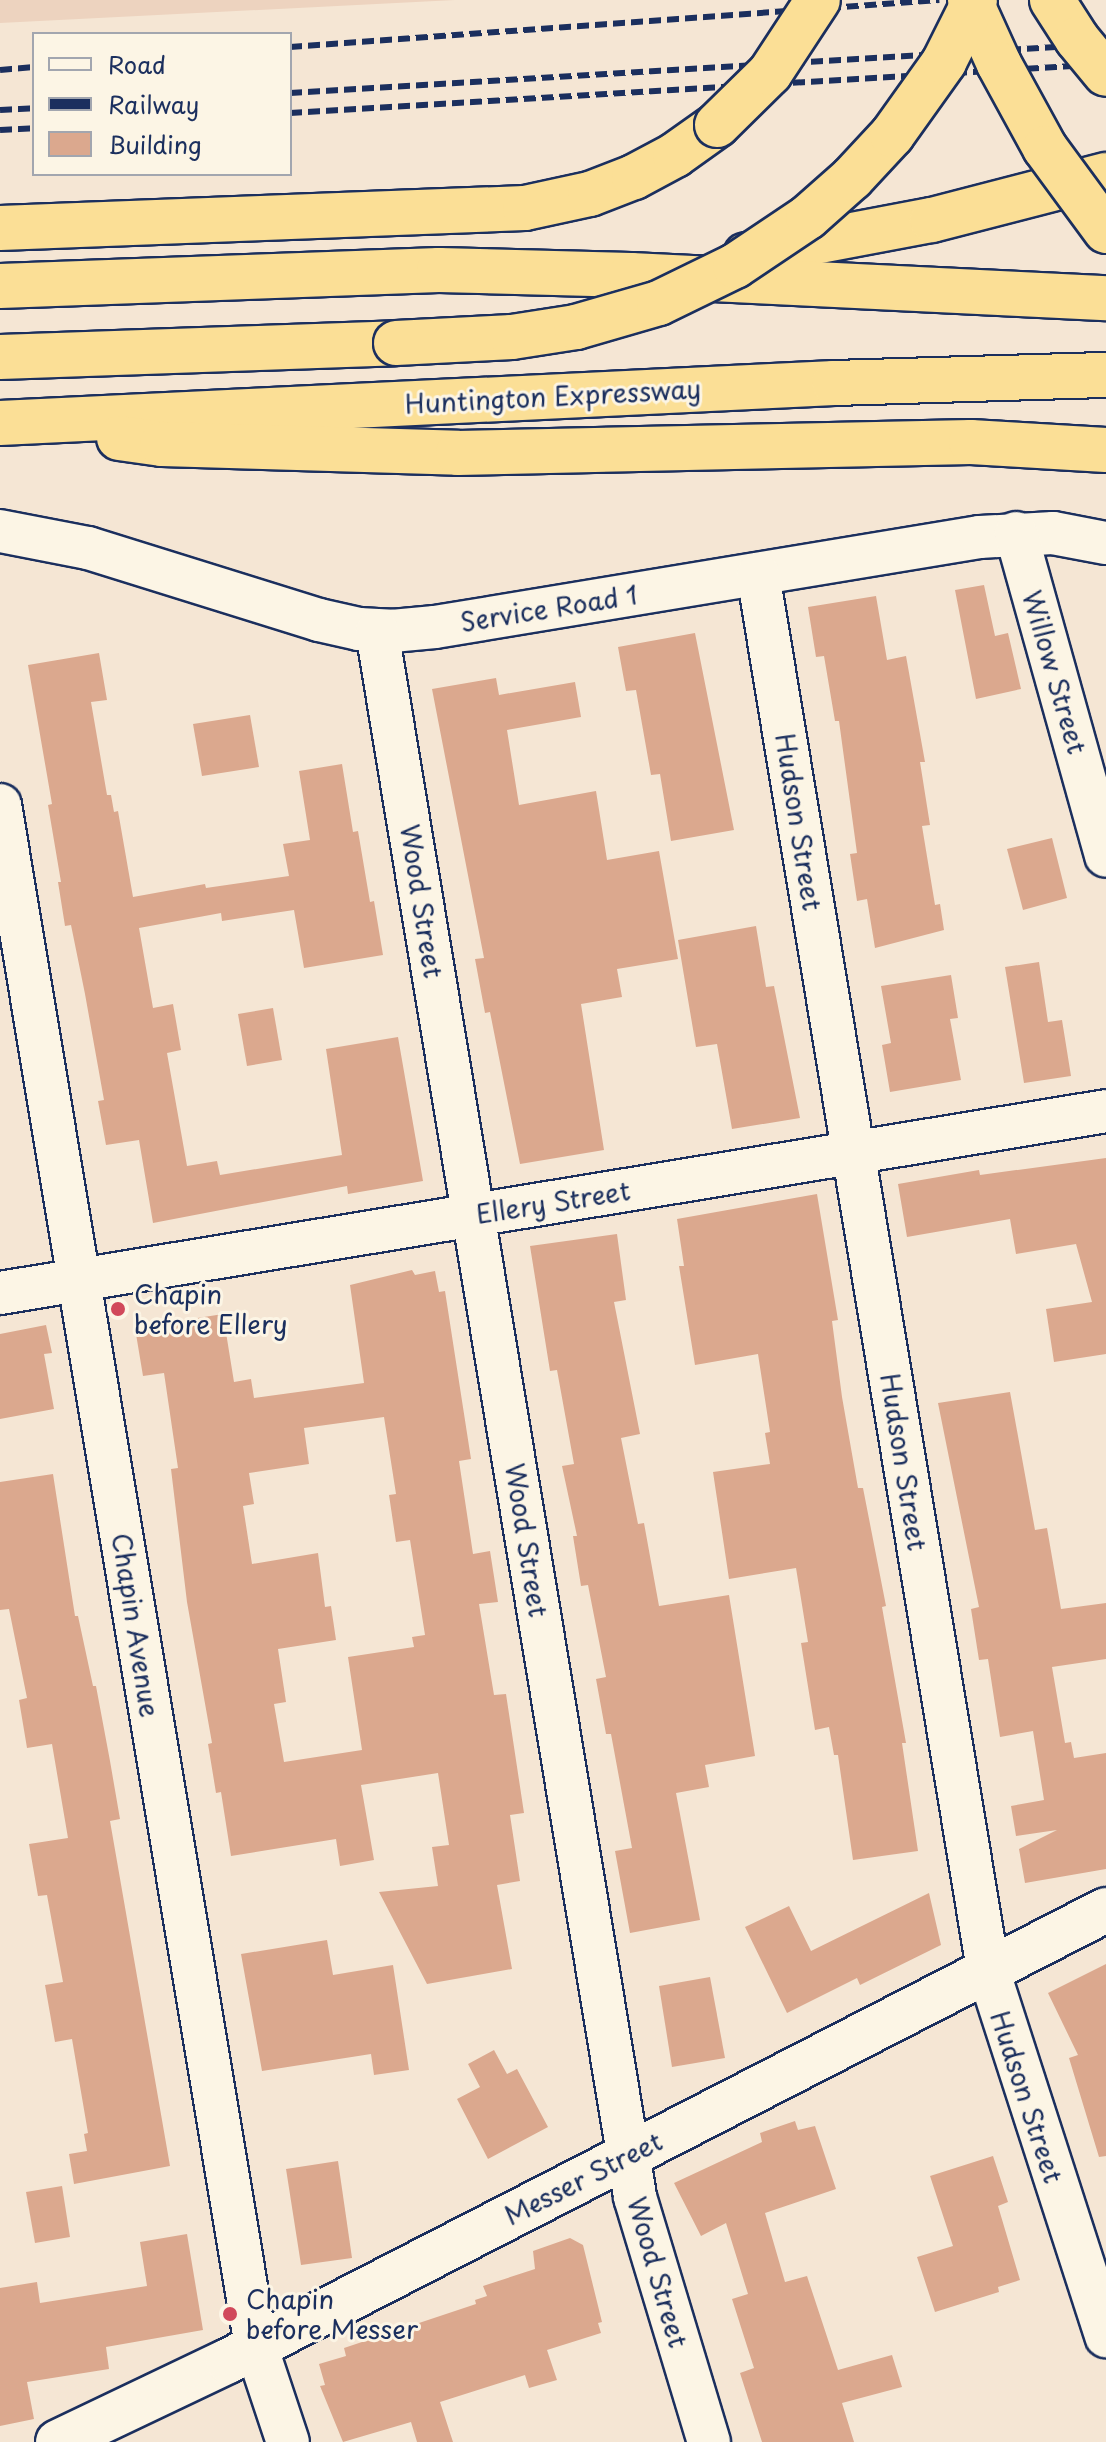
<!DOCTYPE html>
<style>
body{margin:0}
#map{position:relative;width:1106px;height:2442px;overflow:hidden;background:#f5e6d4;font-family:"Playpen Sans",sans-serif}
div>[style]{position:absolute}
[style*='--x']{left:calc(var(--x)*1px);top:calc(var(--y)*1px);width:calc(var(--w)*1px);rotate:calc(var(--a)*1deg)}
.built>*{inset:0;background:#edd3bf}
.building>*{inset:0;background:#dba88e}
.roads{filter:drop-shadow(2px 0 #1b2f5e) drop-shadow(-2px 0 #1b2f5e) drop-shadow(0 2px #1b2f5e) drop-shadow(0 -2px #1b2f5e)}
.minor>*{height:42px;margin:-21px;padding:0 21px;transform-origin:21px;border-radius:21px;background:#fcf5e5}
.tertiary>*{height:44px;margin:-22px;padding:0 22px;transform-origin:22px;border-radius:22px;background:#fcf5e5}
.motorway>*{height:44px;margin:-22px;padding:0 22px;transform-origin:22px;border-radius:22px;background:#fbdf96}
.rail>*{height:6px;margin-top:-3px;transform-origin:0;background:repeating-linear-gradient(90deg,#1b2f5e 0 12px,transparent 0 18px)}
.bridges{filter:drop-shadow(2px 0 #1b2f5e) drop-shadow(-2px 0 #1b2f5e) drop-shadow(0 2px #1b2f5e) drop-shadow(0 -2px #1b2f5e)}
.motorway-bridge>*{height:44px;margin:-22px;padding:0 22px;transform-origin:22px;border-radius:22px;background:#fbdf96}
.dots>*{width:22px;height:22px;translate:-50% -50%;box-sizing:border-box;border:4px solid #fcf5e5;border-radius:50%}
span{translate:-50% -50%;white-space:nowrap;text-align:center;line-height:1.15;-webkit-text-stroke:6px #fcf5e5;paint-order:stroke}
.street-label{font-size:26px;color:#1b2f5e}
.poi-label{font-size:26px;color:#1b2f5e}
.left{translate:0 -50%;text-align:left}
.legend{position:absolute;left:32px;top:32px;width:260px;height:144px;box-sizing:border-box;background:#fcf5e5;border:2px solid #a2a6af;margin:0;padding:10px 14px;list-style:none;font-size:24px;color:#1b2f5e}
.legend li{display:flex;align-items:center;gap:16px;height:40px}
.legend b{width:40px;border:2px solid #a2a6af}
</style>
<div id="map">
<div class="built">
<div style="clip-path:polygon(0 0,455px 0,0 23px)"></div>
</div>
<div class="building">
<div style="clip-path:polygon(984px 585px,995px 636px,1008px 633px,1021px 689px,976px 699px,955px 590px)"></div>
<div style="clip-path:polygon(876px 596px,887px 660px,906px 656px,925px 762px,920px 762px,930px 825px,922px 826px,935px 905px,940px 904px,944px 930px,875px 948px,867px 899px,857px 901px,850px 854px,857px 853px,839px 721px,835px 721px,824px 656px,816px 657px,808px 607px)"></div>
<div style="clip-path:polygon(695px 633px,734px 830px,671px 841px,660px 774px,651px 775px,636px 690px,626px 691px,618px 647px)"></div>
<div style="clip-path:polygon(99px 653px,107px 700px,91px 702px,107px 795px,111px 795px,114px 812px,118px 811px,133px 897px,205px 884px,206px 888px,289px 876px,283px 844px,310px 840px,299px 771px,342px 764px,353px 832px,358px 831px,370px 902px,374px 901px,383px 955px,304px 968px,294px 910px,222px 921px,221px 913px,139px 928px,153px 1008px,173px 1004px,181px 1050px,167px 1053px,187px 1166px,217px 1161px,220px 1175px,342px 1155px,326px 1049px,398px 1037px,423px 1181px,348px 1194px,347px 1186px,153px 1223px,139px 1140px,106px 1145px,98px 1101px,104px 1100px,85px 994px,71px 925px,65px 926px,58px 882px,61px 882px,48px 805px,52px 804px,28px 665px)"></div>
<div style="clip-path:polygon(496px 678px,499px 695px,575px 682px,581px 717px,507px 730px,519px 805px,596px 791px,607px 860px,659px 851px,678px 959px,617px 969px,622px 997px,581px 1004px,604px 1150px,520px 1164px,490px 1012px,485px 1013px,475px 959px,484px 958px,432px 689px)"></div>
<div style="clip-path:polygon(250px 715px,259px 767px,202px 776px,193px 724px)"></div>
<div style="clip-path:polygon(1052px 838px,1067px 898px,1023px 910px,1007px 849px)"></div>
<div style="clip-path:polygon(756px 926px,766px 987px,774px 986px,800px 1118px,732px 1129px,717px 1044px,696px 1047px,678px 940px)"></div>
<div style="clip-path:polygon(1039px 962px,1048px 1022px,1062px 1020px,1071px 1076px,1024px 1083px,1005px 967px)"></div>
<div style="clip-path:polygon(951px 975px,958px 1018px,950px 1019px,961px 1080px,890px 1092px,882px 1045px,891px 1043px,881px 986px)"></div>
<div style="clip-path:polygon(273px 1008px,282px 1060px,247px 1066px,238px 1014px)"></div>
<div style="clip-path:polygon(1106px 1158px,1106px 1354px,1054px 1362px,1046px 1309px,1092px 1302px,1076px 1244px,1016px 1254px,1010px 1219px,907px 1237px,898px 1184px,979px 1170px,980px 1175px)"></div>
<div style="clip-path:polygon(817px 1194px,838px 1320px,832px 1321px,842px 1397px,858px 1488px,863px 1488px,886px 1606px,882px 1607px,906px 1743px,902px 1743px,918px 1851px,853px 1860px,838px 1755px,834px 1755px,829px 1727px,815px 1730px,801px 1643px,808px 1642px,796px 1568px,729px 1579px,713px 1472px,770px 1464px,765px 1433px,770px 1432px,758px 1354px,695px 1365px,679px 1266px,684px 1266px,677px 1219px)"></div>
<div style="clip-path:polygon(617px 1234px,626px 1300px,614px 1302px,640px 1434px,621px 1438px,638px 1524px,644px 1523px,659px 1606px,729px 1595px,755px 1756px,705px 1765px,709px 1787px,676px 1793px,700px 1920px,630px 1933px,615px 1851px,632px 1848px,611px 1734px,606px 1734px,596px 1679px,606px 1677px,588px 1585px,581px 1586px,573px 1536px,577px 1536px,562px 1466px,574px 1464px,557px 1370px,550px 1371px,530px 1246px)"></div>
<div style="clip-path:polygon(evenodd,412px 1270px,415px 1275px,435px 1271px,439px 1292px,445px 1291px,471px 1459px,459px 1461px,473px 1554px,490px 1551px,498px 1602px,479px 1604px,494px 1695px,506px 1694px,524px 1813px,510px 1815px,520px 1881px,497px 1885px,512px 1969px,427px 1984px,379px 1892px,438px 1886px,432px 1847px,449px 1845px,438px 1773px,361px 1785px,374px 1860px,340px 1866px,336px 1839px,231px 1856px,221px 1792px,216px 1793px,208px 1744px,212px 1743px,187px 1602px,171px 1469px,178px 1468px,164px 1373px,143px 1376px,135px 1328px,223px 1314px,234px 1382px,251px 1379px,254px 1398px,364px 1383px,350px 1285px,412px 1270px,384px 1417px,396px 1494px,389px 1495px,396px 1542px,410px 1540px,425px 1635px,412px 1637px,414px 1647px,348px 1657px,362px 1750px,284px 1762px,274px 1704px,286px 1702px,278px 1649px,336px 1640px,331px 1606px,325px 1607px,318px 1553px,252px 1564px,243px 1506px,254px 1504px,249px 1473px,309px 1464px,304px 1428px,384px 1417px)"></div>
<div style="clip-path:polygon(46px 1325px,52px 1353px,44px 1354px,54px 1409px,0 1419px,0 1334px)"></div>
<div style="clip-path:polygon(1010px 1392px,1035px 1530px,1047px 1528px,1061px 1609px,1106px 1603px,1106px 1659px,1052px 1667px,1065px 1743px,1071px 1742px,1074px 1758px,1106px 1753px,1106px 1869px,1025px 1883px,1019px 1849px,1057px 1830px,1016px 1836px,1011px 1806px,1044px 1800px,1033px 1731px,1000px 1737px,988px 1659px,979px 1660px,971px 1609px,979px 1607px,938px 1403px)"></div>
<div style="clip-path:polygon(53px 1474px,75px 1616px,78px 1616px,93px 1686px,96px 1686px,110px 1761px,120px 1819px,110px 1821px,170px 2166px,74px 2184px,69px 2154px,87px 2151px,84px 2134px,88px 2133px,72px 2039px,55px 2042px,45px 1985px,63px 1982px,47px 1895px,38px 1896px,29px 1844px,68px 1838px,52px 1744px,27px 1748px,19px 1700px,27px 1698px,9px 1609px,0 1610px,0 1482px)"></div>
<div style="clip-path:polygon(929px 1893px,941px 1945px,860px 1985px,857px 1978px,787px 2013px,745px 1927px,789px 1906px,811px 1951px)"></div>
<div style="clip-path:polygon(327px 1940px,333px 1975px,393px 1965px,409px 2070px,374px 2075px,371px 2054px,262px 2071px,241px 1954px)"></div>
<div style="clip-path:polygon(1106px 1964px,1106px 2156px,1099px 2157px,1069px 2058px,1078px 2055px,1048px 1993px)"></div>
<div style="clip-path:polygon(710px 1977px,725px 2058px,672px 2067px,659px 1986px)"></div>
<div style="clip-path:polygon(494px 2050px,507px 2074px,517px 2069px,548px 2127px,488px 2159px,457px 2099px,480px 2087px,468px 2064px)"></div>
<div style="clip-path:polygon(795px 2121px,798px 2130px,815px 2126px,836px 2189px,765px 2213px,785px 2282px,807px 2276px,838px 2370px,892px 2355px,902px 2387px,842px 2403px,854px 2442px,762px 2442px,740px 2373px,754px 2368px,732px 2299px,748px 2294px,726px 2223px,701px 2236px,674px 2183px,762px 2142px,760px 2133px)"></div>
<div style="clip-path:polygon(993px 2156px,1008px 2202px,998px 2206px,1020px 2280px,998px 2287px,999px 2292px,935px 2312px,917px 2257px,953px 2246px,930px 2176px)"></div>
<div style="clip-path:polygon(338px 2161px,352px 2258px,301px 2265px,286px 2169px)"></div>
<div style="clip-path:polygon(62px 2186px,70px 2237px,35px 2243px,26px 2192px)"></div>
<div style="clip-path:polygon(187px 2234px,203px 2330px,106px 2347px,109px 2369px,27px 2382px,34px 2419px,0 2426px,0 2288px,37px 2282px,40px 2303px,147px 2286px,140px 2242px)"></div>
<div style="clip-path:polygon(570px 2238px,583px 2245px,602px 2322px,598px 2323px,601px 2333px,547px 2350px,557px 2380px,529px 2388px,525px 2375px,440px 2402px,453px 2442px,417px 2442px,411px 2422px,343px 2442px,320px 2386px,325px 2385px,319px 2364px,346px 2356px,344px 2348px,476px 2304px,475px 2300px,487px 2296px,483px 2286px,535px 2269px,533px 2251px)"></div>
</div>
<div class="roads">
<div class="minor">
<div style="--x:0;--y:531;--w:90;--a:10.9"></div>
<div style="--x:88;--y:548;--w:242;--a:17.3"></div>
<div style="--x:319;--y:620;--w:41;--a:12.7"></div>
<div style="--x:359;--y:629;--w:33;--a:3"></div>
<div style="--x:392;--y:631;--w:43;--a:-5.3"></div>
<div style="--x:435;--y:627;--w:552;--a:-9.38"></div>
<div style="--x:980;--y:537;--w:73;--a:-3.1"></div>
<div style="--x:1053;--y:533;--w:54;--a:10.7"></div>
<div style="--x:1016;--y:533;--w:335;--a:74.4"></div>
<div style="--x:758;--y:574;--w:1415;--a:80.64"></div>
<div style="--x:988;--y:1970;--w:385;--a:72.1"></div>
<div style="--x:377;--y:631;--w:1587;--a:80.64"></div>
<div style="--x:635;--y:2197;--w:256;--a:73.2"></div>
<div style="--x:0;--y:805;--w:1562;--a:80.57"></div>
<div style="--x:256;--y:2346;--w:101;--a:71.6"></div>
<div style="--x:0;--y:1293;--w:1121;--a:-9.34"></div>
</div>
<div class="tertiary">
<div style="--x:58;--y:2442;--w:188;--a:-25.5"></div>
<div style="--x:228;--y:2361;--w:987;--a:-27.19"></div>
</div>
<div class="motorway">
<div style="--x:0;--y:228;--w:525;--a:-2.18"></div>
<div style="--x:525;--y:208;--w:66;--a:-12.2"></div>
<div style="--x:590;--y:194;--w:47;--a:-21.1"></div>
<div style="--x:634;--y:177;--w:47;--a:-28.2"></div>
<div style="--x:675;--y:155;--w:52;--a:-35.5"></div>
<div style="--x:746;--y:255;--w:189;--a:-10.7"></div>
<div style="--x:932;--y:220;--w:180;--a:-14.5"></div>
<div style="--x:0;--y:286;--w:439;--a:-2.1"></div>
<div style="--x:439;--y:270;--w:192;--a:1.5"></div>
<div style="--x:631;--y:275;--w:476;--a:2.8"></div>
<div style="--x:0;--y:357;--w:396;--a:-2"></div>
<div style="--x:0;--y:423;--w:835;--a:-2.75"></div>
<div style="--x:834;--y:383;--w:272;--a:-1.7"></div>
<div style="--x:119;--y:438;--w:43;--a:7.9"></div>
<div style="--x:162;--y:444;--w:296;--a:1.7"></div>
<div style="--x:458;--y:453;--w:513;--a:-1.23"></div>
<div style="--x:971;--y:442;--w:135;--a:3.4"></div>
</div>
</div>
<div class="rail">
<div style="--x:290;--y:47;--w:651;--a:-4.14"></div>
<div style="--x:0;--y:70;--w:34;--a:-5"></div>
<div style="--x:290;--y:93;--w:817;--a:-3.44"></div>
<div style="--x:0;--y:110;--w:34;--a:-3"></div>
<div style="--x:290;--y:113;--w:817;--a:-3.44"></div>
<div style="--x:0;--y:130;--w:34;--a:-3"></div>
</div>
<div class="bridges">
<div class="motorway-bridge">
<div style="--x:970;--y:0;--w:70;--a:65.6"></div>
<div style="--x:999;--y:64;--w:96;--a:61.3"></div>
<div style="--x:1045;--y:148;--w:103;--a:53.7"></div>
<div style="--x:1052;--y:0;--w:46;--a:57.3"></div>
<div style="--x:1077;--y:39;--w:45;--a:50.4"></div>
<div style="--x:717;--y:125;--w:74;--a:-44.5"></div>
<div style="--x:770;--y:73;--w:87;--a:-56.7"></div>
<div style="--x:396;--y:343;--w:116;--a:-3"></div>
<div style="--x:512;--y:337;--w:65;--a:-8.9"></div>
<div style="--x:576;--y:327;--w:86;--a:-16.1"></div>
<div style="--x:659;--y:303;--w:85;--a:-26"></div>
<div style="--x:735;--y:266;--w:88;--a:-33.9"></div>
<div style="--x:808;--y:217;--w:59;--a:-41.6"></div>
<div style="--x:852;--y:178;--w:59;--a:-47.1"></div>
<div style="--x:892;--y:135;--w:90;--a:-54.5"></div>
<div style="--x:944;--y:62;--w:69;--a:-63.4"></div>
</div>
</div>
<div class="dots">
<div style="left:118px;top:1309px;background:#d1495b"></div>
<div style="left:230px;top:2314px;background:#d1495b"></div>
</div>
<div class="street-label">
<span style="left:553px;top:396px;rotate:-3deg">Huntington Expressway</span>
<span style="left:549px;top:608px;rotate:-9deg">Service Road 1</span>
<span style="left:1055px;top:672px;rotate:74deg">Willow Street</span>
<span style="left:799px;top:822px;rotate:81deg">Hudson Street</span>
<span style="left:422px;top:901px;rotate:81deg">Wood Street</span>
<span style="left:553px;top:1202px;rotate:-9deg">Ellery Street</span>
<span style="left:904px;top:1462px;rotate:81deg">Hudson Street</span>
<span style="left:527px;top:1540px;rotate:81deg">Wood Street</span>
<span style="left:136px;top:1625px;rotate:81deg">Chapin Avenue</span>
<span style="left:1027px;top:2097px;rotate:72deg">Hudson Street</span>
<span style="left:583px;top:2178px;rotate:-27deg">Messer Street</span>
<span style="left:658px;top:2272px;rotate:74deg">Wood Street</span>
</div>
<div class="poi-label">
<span class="left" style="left:134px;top:1309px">Chapin<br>before Ellery</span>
<span class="left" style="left:246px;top:2314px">Chapin<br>before Messer</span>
</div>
<ul class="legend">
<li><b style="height:10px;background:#fcf5e5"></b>Road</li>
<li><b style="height:10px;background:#1b2f5e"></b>Railway</li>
<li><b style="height:22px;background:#dba88e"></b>Building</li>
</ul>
</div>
